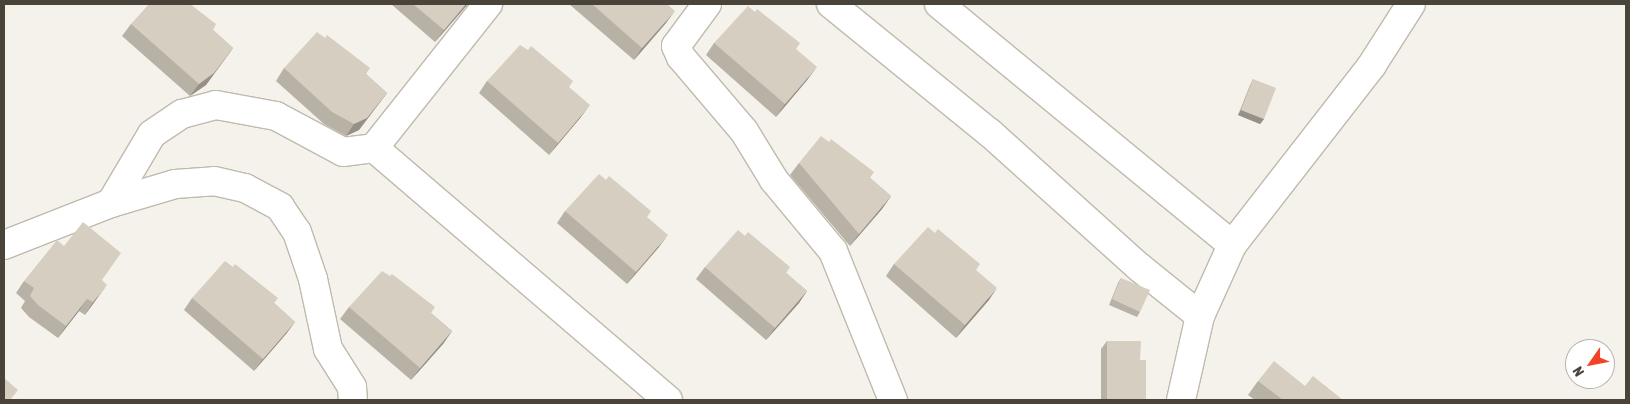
<!DOCTYPE html>
<style>
body{margin:0}
#map{position:relative;width:1630px;height:404px;overflow:hidden;background:#f5f2eb;font-family:"Asap Condensed",sans-serif}
div>[style]{position:absolute}
[style*='--x']{left:calc(var(--x)*1px);top:calc(var(--y)*1px);width:calc(var(--w)*1px);rotate:calc(var(--a)*1deg)}
.roads{filter:drop-shadow(1px 0 #c0baae) drop-shadow(-1px 0 #c0baae) drop-shadow(0 1px #c0baae) drop-shadow(0 -1px #c0baae)}
.minor>*{height:28px;margin:-14px;padding:0 14px;transform-origin:14px;border-radius:14px;background:#fff}
.wall>*{inset:0;background:#b8b1a6}
.shaded-wall>*{inset:0;background:#969087}
.building>*{inset:0;background:#d6cec1}
span{translate:-50% -50%;white-space:nowrap;text-align:center;line-height:1.15;-webkit-text-stroke:4px #fff;paint-order:stroke}
.frame{position:absolute;inset:0;border:5px solid #494339;pointer-events:none}
.north{position:absolute;left:1565px;top:339px;width:50px;height:50px;box-sizing:border-box;background:#fff;border:1px solid #b6b4b0;border-radius:50%;rotate:237deg;font-size:14px;font-weight:700;line-height:20px;text-align:center;color:#494339}
.north::after{content:'';display:block;margin:auto;width:18px;height:22px;background:#f34224;clip-path:polygon(50% 0,100% 100%,50% 72%,0 100%)}
</style>
<div id="map">
<div class="roads">
<div class="minor">
<div style="--x:488;--y:4;--w:184;--a:128.4"></div>
<div style="--x:374;--y:148;--w:387;--a:40.6"></div>
<div style="--x:707;--y:4;--w:52;--a:126.4"></div>
<div style="--x:676;--y:46;--w:12;--a:66"></div>
<div style="--x:681;--y:57;--w:97;--a:49.6"></div>
<div style="--x:744;--y:131;--w:57;--a:58.5"></div>
<div style="--x:774;--y:180;--w:92;--a:50.3"></div>
<div style="--x:833;--y:251;--w:161;--a:68.1"></div>
<div style="--x:831;--y:4;--w:205;--a:39.1"></div>
<div style="--x:990;--y:133;--w:200;--a:42"></div>
<div style="--x:1139;--y:267;--w:78;--a:38.8"></div>
<div style="--x:939;--y:4;--w:379;--a:39.4"></div>
<div style="--x:111;--y:203;--w:67;--a:-16.5"></div>
<div style="--x:175;--y:184;--w:39;--a:-4"></div>
<div style="--x:214;--y:181;--w:32;--a:13"></div>
<div style="--x:245;--y:188;--w:40;--a:28"></div>
<div style="--x:280;--y:207;--w:30;--a:56"></div>
<div style="--x:297;--y:232;--w:50;--a:71.2"></div>
<div style="--x:313;--y:279;--w:72;--a:77.9"></div>
<div style="--x:328;--y:349;--w:45;--a:57.7"></div>
<div style="--x:352;--y:387;--w:13;--a:86"></div>
<div style="--x:4;--y:245;--w:115;--a:-21.4"></div>
<div style="--x:111;--y:203;--w:80;--a:-59.3"></div>
<div style="--x:152;--y:134;--w:36;--a:-34"></div>
<div style="--x:182;--y:114;--w:35;--a:-15"></div>
<div style="--x:216;--y:105;--w:61;--a:10.4"></div>
<div style="--x:276;--y:116;--w:76;--a:28.2"></div>
<div style="--x:343;--y:152;--w:31;--a:-7"></div>
<div style="--x:1181;--y:400;--w:86;--a:-77.3"></div>
<div style="--x:1200;--y:316;--w:78;--a:-65.7"></div>
<div style="--x:1232;--y:245;--w:228;--a:-52.1"></div>
<div style="--x:1372;--y:65;--w:72;--a:-57.4"></div>
</div>
</div>
<div class="wall">
<div style="clip-path:polygon(391px 4px,468px 4px,435px 42px)"></div>
<div style="clip-path:polygon(569px 4px,667px 4px,666px 23px,634px 60px)"></div>
<div style="clip-path:polygon(131px 24px,213px 30px,233px 48px,206px 85px,190px 96px,122px 36px)"></div>
<div style="clip-path:polygon(714px 43px,796px 49px,808px 79px,776px 117px,706px 55px)"></div>
<div style="clip-path:polygon(284px 68px,366px 74px,387px 93px,359px 130px,346px 136px,324px 124px,276px 81px)"></div>
<div style="clip-path:polygon(1253px 79px,1264px 119px,1260px 124px,1238px 115px,1250px 85px)"></div>
<div style="clip-path:polygon(487px 81px,569px 87px,581px 117px,549px 155px,479px 93px)"></div>
<div style="clip-path:polygon(799px 163px,870px 178px,891px 196px,882px 209px,850px 246px,790px 175px)"></div>
<div style="clip-path:polygon(565px 211px,647px 217px,659px 247px,627px 284px,557px 223px)"></div>
<div style="clip-path:polygon(894px 264px,976px 270px,989px 300px,956px 338px,886px 276px)"></div>
<div style="clip-path:polygon(705px 267px,786px 273px,807px 291px,799px 303px,766px 340px,696px 279px)"></div>
<div style="clip-path:polygon(1121px 278px,1140px 312px,1137px 317px,1109px 305px,1118px 283px)"></div>
<div style="clip-path:polygon(102px 280px,98px 297px,85px 315px,79px 311px,58px 338px,29px 317px,21px 308px,25px 301px,16px 293px,24px 281px)"></div>
<div style="clip-path:polygon(192px 298px,274px 303px,295px 322px,286px 334px,254px 371px,184px 310px)"></div>
<div style="clip-path:polygon(349px 307px,431px 313px,452px 331px,443px 344px,411px 380px,340px 319px)"></div>
<div style="clip-path:polygon(1107px 341px,1140px 360px,1146px 400px,1101px 400px,1101px 349px)"></div>
<div style="clip-path:polygon(1258px 381px,1305px 386px,1343px 400px,1255px 400px,1248px 395px)"></div>
</div>
<div class="shaded-wall">
<div style="clip-path:polygon(466px 4px,468px 4px,435px 42px,444px 30px)"></div>
<div style="clip-path:polygon(675px 11px,666px 23px,634px 60px,642px 48px)"></div>
<div style="clip-path:polygon(233px 48px,206px 85px,190px 96px,199px 84px)"></div>
<div style="clip-path:polygon(817px 67px,808px 79px,776px 117px,785px 104px)"></div>
<div style="clip-path:polygon(387px 93px,359px 130px,346px 136px,354px 124px)"></div>
<div style="clip-path:polygon(590px 105px,581px 117px,549px 155px,558px 143px)"></div>
<div style="clip-path:polygon(1241px 110px,1264px 119px,1260px 124px,1238px 115px)"></div>
<div style="clip-path:polygon(891px 196px,882px 209px,850px 246px,859px 234px)"></div>
<div style="clip-path:polygon(668px 235px,659px 247px,627px 284px,636px 272px)"></div>
<div style="clip-path:polygon(107px 285px,98px 297px,85px 315px,93px 302px)"></div>
<div style="clip-path:polygon(997px 288px,989px 300px,956px 338px,965px 325px)"></div>
<div style="clip-path:polygon(807px 291px,799px 303px,766px 340px,775px 328px)"></div>
<div style="clip-path:polygon(87px 299px,79px 311px,58px 338px,66px 326px)"></div>
<div style="clip-path:polygon(295px 322px,286px 334px,254px 371px,263px 359px)"></div>
<div style="clip-path:polygon(452px 331px,443px 344px,411px 380px,420px 368px)"></div>
</div>
<div class="building">
<div style="clip-path:polygon(149px 4px,190px 4px,216px 24px,213px 30px,233px 48px,214px 73px,199px 84px,131px 24px)"></div>
<div style="clip-path:polygon(413px 4px,466px 4px,444px 30px)"></div>
<div style="clip-path:polygon(592px 4px,667px 4px,675px 11px,642px 48px)"></div>
<div style="clip-path:polygon(748px 6px,755px 12px,757px 9px,800px 43px,796px 49px,817px 67px,785px 104px,714px 43px)"></div>
<div style="clip-path:polygon(317px 32px,325px 38px,327px 35px,370px 68px,366px 74px,387px 93px,367px 118px,354px 124px,332px 112px,284px 68px)"></div>
<div style="clip-path:polygon(520px 45px,528px 50px,531px 46px,573px 81px,569px 87px,590px 105px,558px 143px,487px 81px)"></div>
<div style="clip-path:polygon(1253px 79px,1276px 88px,1264px 119px,1241px 110px)"></div>
<div style="clip-path:polygon(821px 136px,829px 142px,831px 139px,874px 172px,870px 178px,891px 196px,859px 234px,799px 163px)"></div>
<div style="clip-path:polygon(599px 174px,606px 180px,609px 176px,651px 211px,647px 217px,668px 235px,636px 272px,565px 211px)"></div>
<div style="clip-path:polygon(83px 222px,121px 253px,102px 280px,107px 285px,93px 302px,87px 299px,66px 326px,38px 305px,30px 296px,34px 288px,24px 281px,57px 240px,64px 246px)"></div>
<div style="clip-path:polygon(928px 227px,935px 233px,938px 229px,980px 264px,976px 270px,997px 288px,965px 325px,894px 264px)"></div>
<div style="clip-path:polygon(738px 230px,745px 236px,748px 232px,790px 267px,786px 273px,807px 291px,775px 328px,705px 267px)"></div>
<div style="clip-path:polygon(225px 261px,233px 267px,235px 264px,278px 298px,274px 303px,295px 322px,263px 359px,192px 298px)"></div>
<div style="clip-path:polygon(382px 271px,390px 276px,392px 274px,435px 307px,431px 313px,452px 331px,420px 368px,349px 307px)"></div>
<div style="clip-path:polygon(1121px 278px,1150px 290px,1140px 312px,1112px 299px)"></div>
<div style="clip-path:polygon(1107px 341px,1141px 341px,1140px 360px,1146px 360px,1146px 400px,1107px 400px)"></div>
<div style="clip-path:polygon(1274px 361px,1305px 386px,1313px 376px,1343px 400px,1283px 400px,1258px 381px)"></div>
<div style="clip-path:polygon(4px 378px,18px 390px,10px 400px,4px 400px)"></div>
</div>
<div class="frame"></div>
<div class="north">N</div>
</div>
